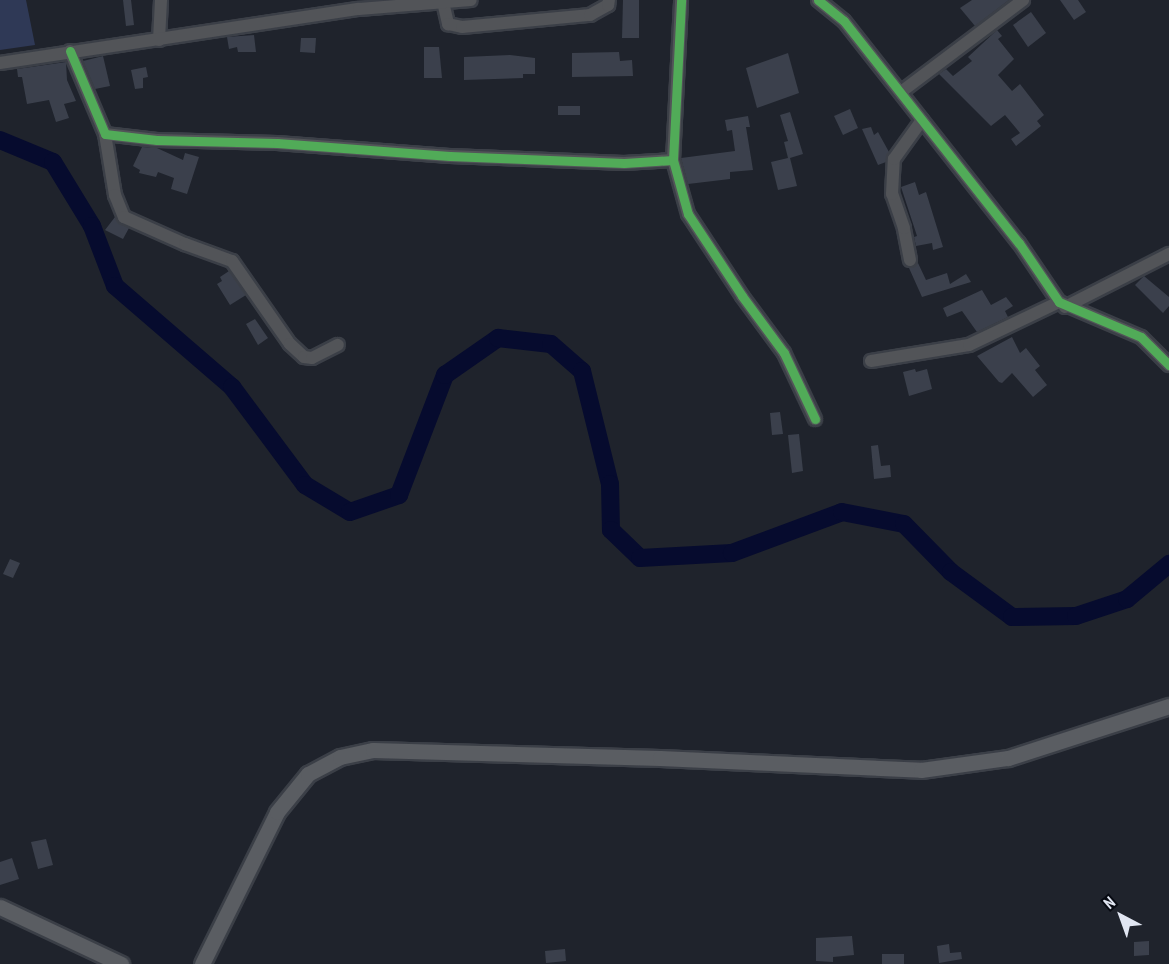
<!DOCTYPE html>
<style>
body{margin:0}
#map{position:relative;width:1169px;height:964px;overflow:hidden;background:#1f232c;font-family:"PT Sans Narrow",sans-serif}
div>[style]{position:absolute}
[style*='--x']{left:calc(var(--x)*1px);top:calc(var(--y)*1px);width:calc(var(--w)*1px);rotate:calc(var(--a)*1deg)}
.green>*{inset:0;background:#2f3956}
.river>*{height:18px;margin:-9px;padding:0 9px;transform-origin:9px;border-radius:9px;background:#060b2e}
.building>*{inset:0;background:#3b404c}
.roads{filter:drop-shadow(2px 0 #3b3f47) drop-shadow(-2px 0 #3b3f47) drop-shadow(0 2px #3b3f47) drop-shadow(0 -2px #3b3f47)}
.minor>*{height:12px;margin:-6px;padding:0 6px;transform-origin:6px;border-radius:6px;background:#525458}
.major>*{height:15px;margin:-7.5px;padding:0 7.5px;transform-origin:7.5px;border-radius:7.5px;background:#5a5d62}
.cycleway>*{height:9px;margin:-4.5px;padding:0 4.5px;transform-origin:4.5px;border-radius:4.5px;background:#51ab58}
span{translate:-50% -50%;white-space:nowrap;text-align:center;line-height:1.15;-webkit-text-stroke:5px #070a12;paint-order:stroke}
.north{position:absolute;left:1091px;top:886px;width:60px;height:60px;-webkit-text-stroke:4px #070a12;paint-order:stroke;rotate:319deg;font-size:16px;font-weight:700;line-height:24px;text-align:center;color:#e1e6f2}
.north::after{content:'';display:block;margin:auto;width:21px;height:27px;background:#e1e6f2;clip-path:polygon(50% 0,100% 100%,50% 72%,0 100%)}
</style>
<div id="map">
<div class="green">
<div style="clip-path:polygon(0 0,26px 0,35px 45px,0 50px)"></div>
</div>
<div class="river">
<div style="--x:0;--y:140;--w:57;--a:22.5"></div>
<div style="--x:53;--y:162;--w:75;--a:58.6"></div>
<div style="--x:92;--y:226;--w:64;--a:69"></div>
<div style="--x:115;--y:286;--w:155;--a:40.8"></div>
<div style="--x:232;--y:387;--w:122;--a:53.3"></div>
<div style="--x:305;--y:485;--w:52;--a:31"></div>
<div style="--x:350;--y:512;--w:52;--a:-19.1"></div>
<div style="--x:399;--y:495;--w:129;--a:-69"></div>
<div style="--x:445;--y:375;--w:65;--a:-34.9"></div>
<div style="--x:498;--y:338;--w:53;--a:6.5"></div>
<div style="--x:551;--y:344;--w:41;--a:41.1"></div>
<div style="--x:582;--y:371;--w:116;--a:76.1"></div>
<div style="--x:610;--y:484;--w:46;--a:88.8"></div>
<div style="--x:611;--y:530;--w:40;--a:44"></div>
<div style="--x:640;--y:558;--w:92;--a:-3.1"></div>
<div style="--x:732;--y:553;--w:117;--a:-20.4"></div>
<div style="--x:842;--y:512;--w:63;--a:11"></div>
<div style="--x:904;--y:524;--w:67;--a:45.6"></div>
<div style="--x:951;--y:572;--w:76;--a:36.4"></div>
<div style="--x:1012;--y:617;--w:64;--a:-0.9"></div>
<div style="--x:1076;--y:616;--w:54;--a:-18.4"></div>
<div style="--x:1127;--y:599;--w:55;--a:-39.8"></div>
</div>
<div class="building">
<div style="clip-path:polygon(123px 0,131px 0,134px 25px,126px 26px)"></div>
<div style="clip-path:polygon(623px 0,639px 0,639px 38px,622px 38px)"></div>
<div style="clip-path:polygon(972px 0,1009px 0,975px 26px,960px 8px)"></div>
<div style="clip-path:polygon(1060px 0,1078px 0,1086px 12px,1074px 20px)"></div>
<div style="clip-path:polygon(1031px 12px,1046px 33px,1028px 47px,1013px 25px)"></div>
<div style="clip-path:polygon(997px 30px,1002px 36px,998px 39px,1014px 59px,998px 75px,1012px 91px,1020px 84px,1044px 115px,1037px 121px,1041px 126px,1016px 146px,1011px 139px,1020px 133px,1005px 115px,991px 126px,939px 74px,946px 69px,953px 76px,972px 61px,968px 57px)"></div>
<div style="clip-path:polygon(254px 35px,256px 52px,238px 52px,237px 47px,229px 49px,227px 37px)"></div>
<div style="clip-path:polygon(301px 38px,316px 38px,315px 53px,300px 52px)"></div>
<div style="clip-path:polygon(424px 47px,439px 47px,442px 78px,424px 78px)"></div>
<div style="clip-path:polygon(619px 52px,620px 61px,632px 60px,633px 76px,572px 77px,572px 53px)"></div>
<div style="clip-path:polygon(788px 53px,799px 93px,757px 108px,746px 68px)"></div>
<div style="clip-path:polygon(510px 55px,535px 58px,535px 74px,523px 74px,523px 78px,464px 80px,464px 57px)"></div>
<div style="clip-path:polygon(103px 56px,110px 86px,95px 89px,83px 61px)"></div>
<div style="clip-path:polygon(66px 62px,67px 80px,76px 101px,64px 104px,69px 118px,56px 122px,49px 100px,27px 104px,22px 77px,18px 77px,17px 69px)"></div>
<div style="clip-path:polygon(146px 67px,148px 77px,143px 78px,143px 88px,135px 89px,131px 70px)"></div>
<div style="clip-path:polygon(558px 106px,580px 106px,580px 115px,558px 115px)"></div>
<div style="clip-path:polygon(850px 109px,858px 128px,843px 135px,834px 116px)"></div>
<div style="clip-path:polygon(790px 112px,803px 154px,790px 158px,797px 186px,778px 190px,771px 162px,788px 158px,784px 142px,788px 141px,780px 115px)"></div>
<div style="clip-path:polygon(748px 116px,750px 127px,746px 127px,753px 170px,730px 172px,730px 179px,688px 184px,681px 158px,735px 151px,732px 130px,727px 131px,725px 120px)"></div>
<div style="clip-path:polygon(871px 127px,874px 135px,878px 132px,889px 152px,886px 162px,878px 165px,862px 129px)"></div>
<div style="clip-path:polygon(142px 147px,157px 148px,183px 160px,185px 153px,199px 157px,187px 194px,171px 189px,174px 178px,158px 172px,156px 177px,139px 173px,140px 170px,133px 166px)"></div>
<div style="clip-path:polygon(915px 182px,919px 195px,926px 192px,943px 247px,933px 250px,932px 243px,916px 246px,914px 237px,917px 236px,901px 187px)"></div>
<div style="clip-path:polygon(115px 217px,120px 224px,129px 228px,123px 239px,105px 230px)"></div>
<div style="clip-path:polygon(918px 263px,926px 280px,947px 273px,950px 284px,966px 274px,971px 282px,922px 297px,909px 268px)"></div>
<div style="clip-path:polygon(229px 271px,246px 295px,230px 305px,217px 284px,222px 281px,220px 277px)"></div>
<div style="clip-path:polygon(1144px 276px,1169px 297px,1169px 306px,1163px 313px,1135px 285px)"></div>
<div style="clip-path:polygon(982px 290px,991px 305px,1006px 297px,1013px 306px,1005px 311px,1008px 317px,977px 332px,962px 311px,947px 317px,943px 308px)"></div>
<div style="clip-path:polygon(255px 319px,268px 338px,258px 345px,246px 324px)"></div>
<div style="clip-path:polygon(1012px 337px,1020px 353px,1026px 348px,1040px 366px,1035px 370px,1047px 385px,1033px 397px,1012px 373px,1002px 383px,999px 382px,977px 356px)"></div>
<div style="clip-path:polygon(915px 369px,916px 372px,927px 369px,932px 389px,909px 396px,903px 372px)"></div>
<div style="clip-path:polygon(780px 412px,783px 434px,772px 435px,770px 413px)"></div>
<div style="clip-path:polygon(799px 434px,803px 471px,792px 473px,788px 435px)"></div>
<div style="clip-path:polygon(878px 445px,881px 466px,890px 465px,891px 477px,874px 479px,871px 446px)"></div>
<div style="clip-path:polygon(10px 559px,20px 563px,13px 578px,3px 574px)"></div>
<div style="clip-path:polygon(46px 839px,53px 865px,38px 869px,31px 842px)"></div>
<div style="clip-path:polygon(12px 858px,19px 879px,0 885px,0 862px)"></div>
<div style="clip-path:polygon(852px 936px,854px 955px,833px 957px,833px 962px,816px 961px,816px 938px)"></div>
<div style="clip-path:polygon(1149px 941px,1149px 955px,1134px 956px,1134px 942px)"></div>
<div style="clip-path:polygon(949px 944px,950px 953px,961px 952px,962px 959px,939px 963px,937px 946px)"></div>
<div style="clip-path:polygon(565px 949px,566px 961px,546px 963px,545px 951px)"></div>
<div style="clip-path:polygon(882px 954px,904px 954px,904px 964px,882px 964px)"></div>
</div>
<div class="roads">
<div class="minor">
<div style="--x:818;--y:0;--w:33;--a:39"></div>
<div style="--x:844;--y:21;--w:283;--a:51.8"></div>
<div style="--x:1019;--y:243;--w:71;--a:55.9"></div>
<div style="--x:1059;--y:302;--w:89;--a:23.1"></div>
<div style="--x:1141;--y:337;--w:40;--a:45"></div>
<div style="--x:443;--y:2;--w:23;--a:77"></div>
<div style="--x:448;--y:24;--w:14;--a:12"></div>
<div style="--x:462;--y:27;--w:129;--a:-5.4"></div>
<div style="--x:590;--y:15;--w:21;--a:-29"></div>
<div style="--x:608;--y:5;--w:5;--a:-79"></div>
<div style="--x:159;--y:40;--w:40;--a:-87.1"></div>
<div style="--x:70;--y:51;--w:90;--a:67.1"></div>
<div style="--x:105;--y:134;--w:52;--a:6.6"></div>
<div style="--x:157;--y:140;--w:120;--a:1.4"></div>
<div style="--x:277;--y:143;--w:173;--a:4.3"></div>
<div style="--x:450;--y:156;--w:174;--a:2.3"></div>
<div style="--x:624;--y:163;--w:49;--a:-3.5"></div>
<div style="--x:673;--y:160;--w:160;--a:-87.1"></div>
<div style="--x:0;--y:63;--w:363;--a:-8.6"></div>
<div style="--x:359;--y:9;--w:112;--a:-4.6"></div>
<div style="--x:901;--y:92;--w:153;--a:-37"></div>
<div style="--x:105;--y:134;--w:62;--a:80.7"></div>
<div style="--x:115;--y:195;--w:24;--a:68"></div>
<div style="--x:124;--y:217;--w:67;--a:23.9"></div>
<div style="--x:185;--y:244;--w:50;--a:19.9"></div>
<div style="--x:232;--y:261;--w:101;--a:55.1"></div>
<div style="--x:290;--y:344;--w:19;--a:43"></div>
<div style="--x:304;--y:357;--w:8;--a:7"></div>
<div style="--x:312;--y:358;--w:29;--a:-27"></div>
<div style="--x:673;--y:160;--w:56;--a:74.5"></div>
<div style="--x:688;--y:214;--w:98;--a:56.6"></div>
<div style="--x:742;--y:296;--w:71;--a:53.6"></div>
<div style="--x:784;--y:353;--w:73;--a:64.8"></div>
<div style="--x:910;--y:260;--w:33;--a:-101"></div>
<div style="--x:904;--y:228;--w:36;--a:-109"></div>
<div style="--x:892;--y:194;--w:35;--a:-87"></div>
<div style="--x:894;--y:159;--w:48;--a:-54.3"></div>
<div style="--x:1065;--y:307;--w:117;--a:-27"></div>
<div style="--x:871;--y:361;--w:99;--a:-9.3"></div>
<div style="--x:969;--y:345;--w:100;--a:-25.5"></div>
</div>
<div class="major">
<div style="--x:0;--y:907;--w:134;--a:25.2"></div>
<div style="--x:202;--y:964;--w:169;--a:-63.7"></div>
<div style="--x:277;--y:812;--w:49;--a:-50.8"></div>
<div style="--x:308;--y:774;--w:36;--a:-28"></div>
<div style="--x:340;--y:757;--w:34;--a:-12"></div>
<div style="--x:373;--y:750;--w:287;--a:1.6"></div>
<div style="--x:660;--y:758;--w:261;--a:2.6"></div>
<div style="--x:921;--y:770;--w:88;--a:-7.9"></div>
<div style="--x:1008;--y:758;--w:169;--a:-17.9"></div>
</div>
</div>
<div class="cycleway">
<div style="--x:818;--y:0;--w:33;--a:39"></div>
<div style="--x:844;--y:21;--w:283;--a:51.8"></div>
<div style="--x:1019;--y:243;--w:71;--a:55.9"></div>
<div style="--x:1059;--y:302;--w:89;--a:23.1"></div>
<div style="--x:1141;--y:337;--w:40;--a:45"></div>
<div style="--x:70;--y:51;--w:90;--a:67.1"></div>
<div style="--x:105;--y:134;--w:52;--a:6.6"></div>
<div style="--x:157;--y:140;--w:120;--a:1.4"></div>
<div style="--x:277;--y:143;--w:173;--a:4.3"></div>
<div style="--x:450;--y:156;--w:174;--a:2.3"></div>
<div style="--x:624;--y:163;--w:49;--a:-3.5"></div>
<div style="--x:673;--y:160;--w:160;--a:-87.1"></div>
<div style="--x:673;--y:160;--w:56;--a:74.5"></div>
<div style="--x:688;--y:214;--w:98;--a:56.6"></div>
<div style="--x:742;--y:296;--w:71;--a:53.6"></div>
<div style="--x:784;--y:353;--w:73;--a:64.8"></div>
</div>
<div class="north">N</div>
</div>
